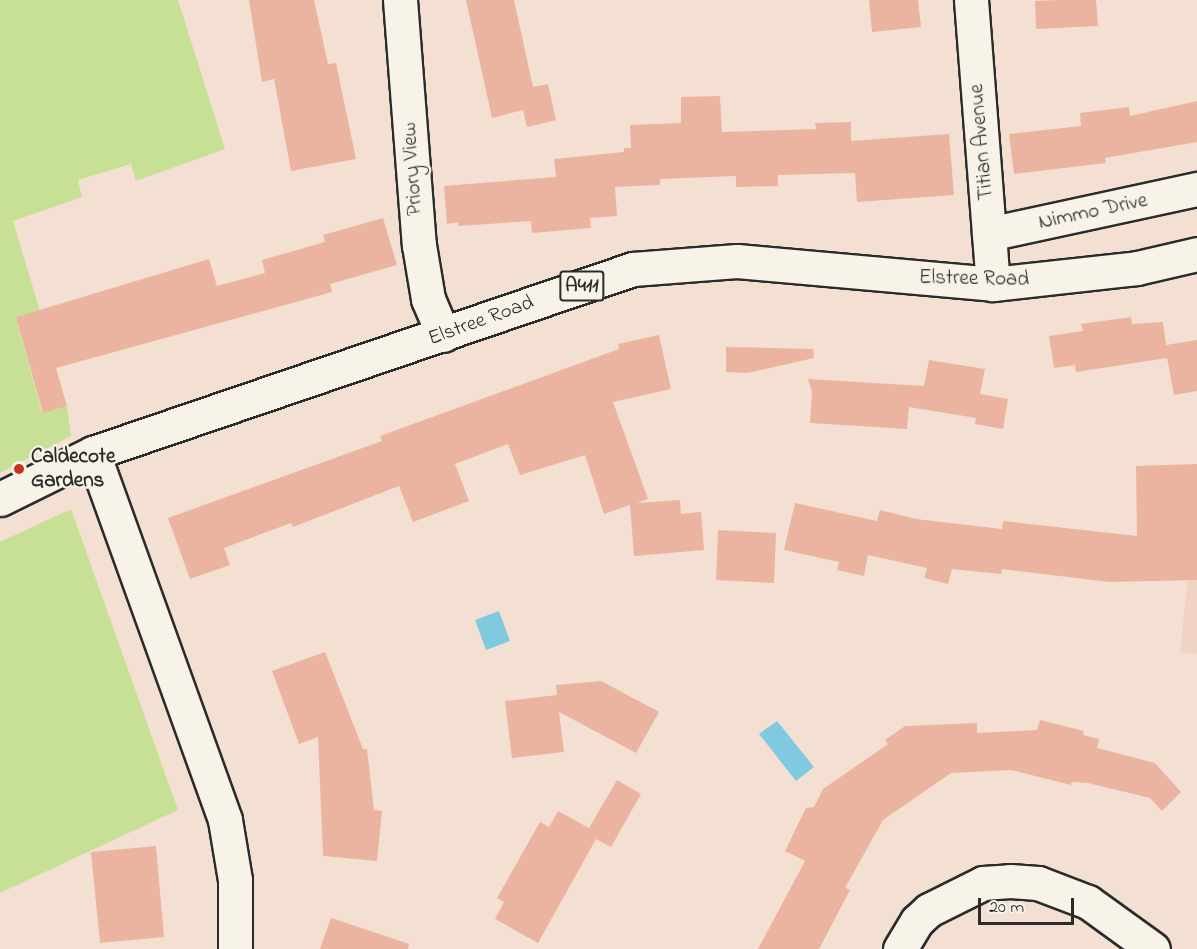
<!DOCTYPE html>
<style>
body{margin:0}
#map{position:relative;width:1197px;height:949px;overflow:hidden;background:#f3e0d3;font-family:"Indie Flower",sans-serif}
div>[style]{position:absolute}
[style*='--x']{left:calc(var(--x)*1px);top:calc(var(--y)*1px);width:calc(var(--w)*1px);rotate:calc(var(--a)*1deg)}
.built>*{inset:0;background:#f1d3c4}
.green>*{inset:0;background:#c8e096}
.water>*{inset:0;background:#80cae0}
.building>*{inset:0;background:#ebb4a1}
.roads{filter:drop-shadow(2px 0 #2b2b2b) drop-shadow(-2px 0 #2b2b2b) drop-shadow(0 2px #2b2b2b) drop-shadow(0 -2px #2b2b2b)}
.minor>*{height:33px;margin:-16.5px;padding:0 16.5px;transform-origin:16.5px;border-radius:16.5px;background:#f7f3e8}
.major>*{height:33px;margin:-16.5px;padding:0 16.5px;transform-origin:16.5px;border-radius:16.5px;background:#f7f3e8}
.dots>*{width:16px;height:16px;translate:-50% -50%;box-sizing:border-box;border:3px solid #f7f3e8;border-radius:50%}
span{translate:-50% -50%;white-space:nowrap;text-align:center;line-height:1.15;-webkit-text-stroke:4.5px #f7f3e8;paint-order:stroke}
.shield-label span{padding:2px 4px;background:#f7f3e8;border:2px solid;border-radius:4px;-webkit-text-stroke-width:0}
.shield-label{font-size:20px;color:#2b2b2b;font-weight:700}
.street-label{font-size:21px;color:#2b2b2b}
.poi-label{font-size:21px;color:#2b2b2b;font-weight:700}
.left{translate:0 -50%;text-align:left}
.scale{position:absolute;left:978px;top:898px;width:96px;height:27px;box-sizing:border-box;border:3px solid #2b2b2b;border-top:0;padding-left:8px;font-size:18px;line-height:21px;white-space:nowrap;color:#2b2b2b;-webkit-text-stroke:4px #f7f3e8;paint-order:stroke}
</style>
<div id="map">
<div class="built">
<div style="clip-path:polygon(1197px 496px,1197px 654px,1180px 652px)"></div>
</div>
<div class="green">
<div style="clip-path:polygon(0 0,178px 0,225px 149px,136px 181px,131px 164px,78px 180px,82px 197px,13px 221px,40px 311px,16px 318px,42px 412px,67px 406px,71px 436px,0 473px)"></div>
<div style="clip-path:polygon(71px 509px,178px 810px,0 893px,0 542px)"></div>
</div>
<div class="water">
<div style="clip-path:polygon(499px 611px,510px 641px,486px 650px,475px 620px)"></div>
<div style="clip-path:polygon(777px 721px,814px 767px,796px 781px,759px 734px)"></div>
</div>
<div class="building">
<div style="clip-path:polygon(249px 0,314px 0,328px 64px,336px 63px,356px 159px,291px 171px,274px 79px,262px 82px)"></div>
<div style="clip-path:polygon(466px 0,514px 0,533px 87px,548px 84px,556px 120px,527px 127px,523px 110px,492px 118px)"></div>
<div style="clip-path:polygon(869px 0,918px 0,921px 27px,872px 32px)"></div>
<div style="clip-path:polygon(1056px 0,1096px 0,1098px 26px,1036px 29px,1035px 1px)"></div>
<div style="clip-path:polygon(720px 96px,722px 132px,816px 129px,815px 123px,851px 122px,851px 141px,949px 134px,954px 195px,857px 202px,855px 173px,778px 175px,778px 186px,736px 187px,736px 176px,660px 179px,660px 185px,615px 187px,617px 216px,590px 218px,591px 228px,532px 233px,531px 221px,458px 226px,458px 222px,447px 224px,444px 186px,556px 177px,554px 159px,624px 152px,624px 148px,631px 148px,630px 125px,681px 123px,681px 97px)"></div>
<div style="clip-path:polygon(1197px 101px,1197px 142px,1105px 158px,1106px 163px,1014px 174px,1009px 134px,1081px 126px,1080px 113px,1129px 107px,1130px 116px)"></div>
<div style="clip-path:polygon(383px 218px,397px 265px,330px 284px,332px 292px,56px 368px,67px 406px,43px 413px,16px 317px,209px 259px,217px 286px,265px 273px,262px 260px,325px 242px,323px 235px)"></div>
<div style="clip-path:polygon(1131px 317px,1132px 324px,1163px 322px,1166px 345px,1197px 340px,1197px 391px,1174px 395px,1167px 358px,1076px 372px,1075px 365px,1054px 368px,1049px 336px,1083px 331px,1081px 324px)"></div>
<div style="clip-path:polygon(659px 335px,671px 389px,613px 402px,648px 499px,637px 503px,680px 500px,681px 514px,701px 512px,704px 550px,634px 556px,630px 505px,604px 514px,585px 455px,520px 475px,508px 444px,455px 464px,469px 501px,413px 522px,399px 486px,293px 527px,291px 523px,224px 548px,230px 565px,190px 579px,168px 518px,382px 441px,380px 436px,619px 349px,618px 344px)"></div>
<div style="clip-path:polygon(726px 347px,813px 349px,814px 358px,748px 373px,726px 372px)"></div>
<div style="clip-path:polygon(929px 360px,985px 369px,980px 394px,1008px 399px,1003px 429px,975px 424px,976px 418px,909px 407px,907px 429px,810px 423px,812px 392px,808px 379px,924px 386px)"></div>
<div style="clip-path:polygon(1197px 464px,1197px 580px,1109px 582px,1002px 569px,1001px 574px,952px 569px,948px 584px,924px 578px,927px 568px,868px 555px,864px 576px,837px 570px,839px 562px,784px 550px,795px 503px,877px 521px,880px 510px,916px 519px,1002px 529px,1003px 521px,1137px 536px,1136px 466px)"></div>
<div style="clip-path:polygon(718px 530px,776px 533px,774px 583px,716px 580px)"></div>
<div style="clip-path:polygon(325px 652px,363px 749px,367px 749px,374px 810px,382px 811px,377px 861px,323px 856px,318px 737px,299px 744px,272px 671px)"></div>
<div style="clip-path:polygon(601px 681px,659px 712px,636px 753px,559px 712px,564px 752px,512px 758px,505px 701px,557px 695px,556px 685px)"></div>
<div style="clip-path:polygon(1040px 720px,1084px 731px,1083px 735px,1099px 739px,1097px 748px,1155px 763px,1181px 792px,1162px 811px,1150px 798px,1088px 783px,1072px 782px,1071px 785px,1011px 770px,951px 773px,883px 820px,845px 888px,850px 890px,819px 949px,758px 949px,805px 861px,785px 851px,806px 808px,814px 807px,823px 789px,888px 744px,885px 740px,905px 726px,977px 723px,977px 733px,1037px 730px)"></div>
<div style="clip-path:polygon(617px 780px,641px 794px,611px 847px,596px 839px,538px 943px,495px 919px,504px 902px,497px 898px,540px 822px,549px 827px,558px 811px,589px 828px)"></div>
<div style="clip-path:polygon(156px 846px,164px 937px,100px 943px,91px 852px)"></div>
<div style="clip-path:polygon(331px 918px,409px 944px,408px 949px,320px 949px)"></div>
</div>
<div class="roads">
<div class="minor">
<div style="--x:400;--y:0;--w:246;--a:85.6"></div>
<div style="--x:419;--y:245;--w:55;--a:80.5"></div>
<div style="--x:428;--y:299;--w:39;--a:67"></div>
<div style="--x:971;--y:0;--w:285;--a:85.6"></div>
<div style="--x:989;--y:234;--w:213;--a:-12.2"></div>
<div style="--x:93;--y:453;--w:390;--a:70.2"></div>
<div style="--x:225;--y:820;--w:61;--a:80.5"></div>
<div style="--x:235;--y:880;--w:69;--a:90"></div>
<div style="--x:900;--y:949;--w:33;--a:-59"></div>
<div style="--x:917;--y:921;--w:16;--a:-43"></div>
<div style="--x:929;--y:910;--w:60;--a:-26.6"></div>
<div style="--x:983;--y:883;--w:27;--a:-4"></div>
<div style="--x:1010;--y:881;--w:28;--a:4"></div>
<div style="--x:1038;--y:883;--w:53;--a:20.8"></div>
<div style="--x:1088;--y:902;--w:80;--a:35.9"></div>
</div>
<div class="major">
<div style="--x:0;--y:499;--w:104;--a:-26.3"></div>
<div style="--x:93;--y:453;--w:570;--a:-18.82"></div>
<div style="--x:633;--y:269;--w:104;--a:-4.4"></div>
<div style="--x:737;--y:261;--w:257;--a:5.1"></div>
<div style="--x:993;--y:284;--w:145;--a:-6.3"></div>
<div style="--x:1137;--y:268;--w:62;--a:-13.1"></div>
</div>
</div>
<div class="dots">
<div style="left:19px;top:469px;background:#c8321e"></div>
</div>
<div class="shield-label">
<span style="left:582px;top:286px">A411</span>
</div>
<div class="street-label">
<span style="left:982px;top:142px;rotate:-95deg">Titian Avenue</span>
<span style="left:413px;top:169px;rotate:-94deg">Priory View</span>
<span style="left:1093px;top:212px;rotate:-12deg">Nimmo Drive</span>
<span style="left:974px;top:279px;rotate:1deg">Elstree Road</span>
<span style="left:481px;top:321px;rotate:-20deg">Elstree Road</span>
</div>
<div class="poi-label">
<span class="left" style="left:31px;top:469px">Caldecote<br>Gardens</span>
</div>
<div class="scale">20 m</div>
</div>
